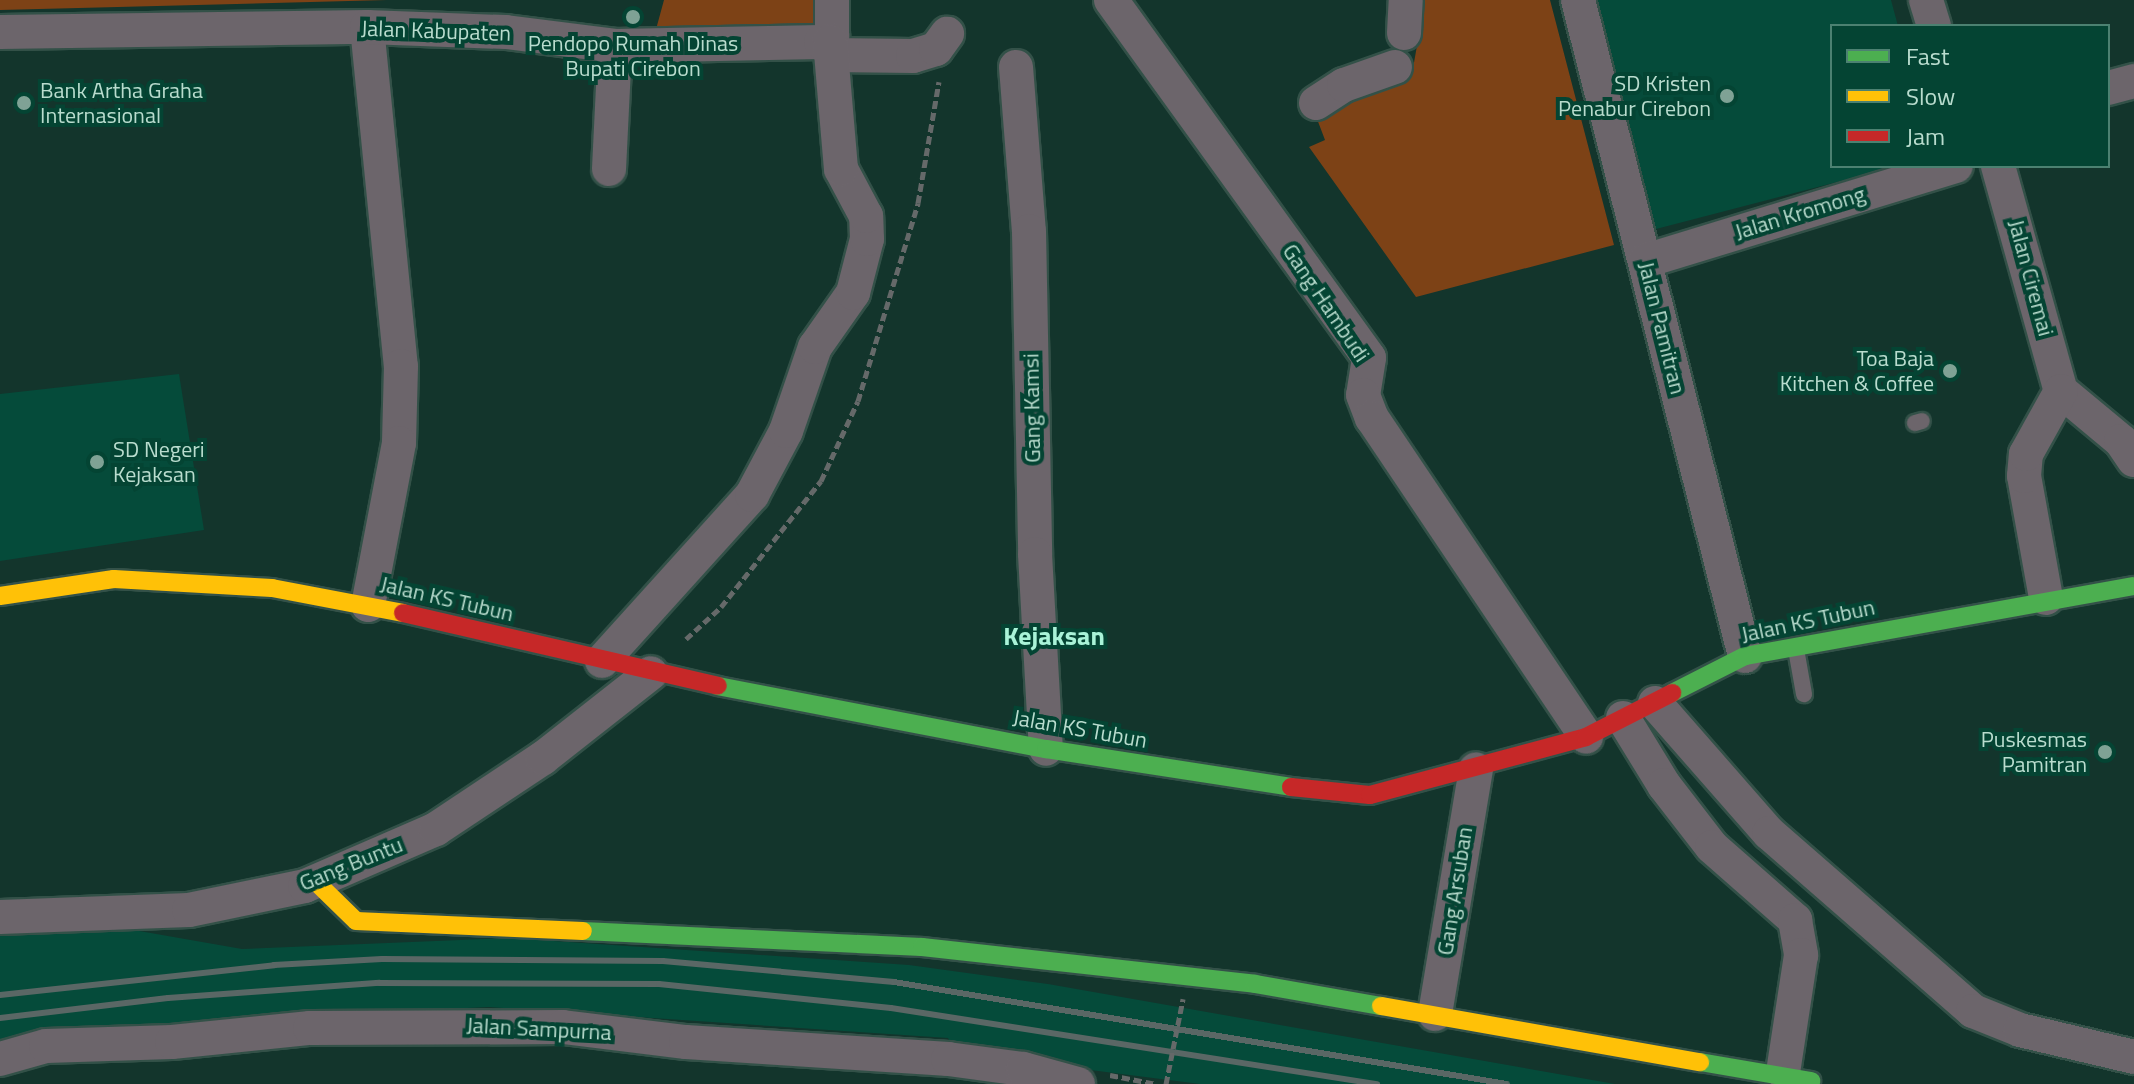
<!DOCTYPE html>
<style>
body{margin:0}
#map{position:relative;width:2134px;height:1084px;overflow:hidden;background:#13352c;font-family:"Titillium Web",sans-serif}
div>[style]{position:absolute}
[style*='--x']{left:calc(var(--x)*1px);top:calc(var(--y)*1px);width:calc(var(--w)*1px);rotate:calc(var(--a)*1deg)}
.built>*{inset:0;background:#054b3a}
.green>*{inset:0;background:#7d4216}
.path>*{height:5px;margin-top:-2.5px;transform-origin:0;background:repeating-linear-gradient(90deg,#656969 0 8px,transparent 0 12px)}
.roads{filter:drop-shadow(2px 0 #335148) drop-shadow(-2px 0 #335148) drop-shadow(0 2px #335148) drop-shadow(0 -2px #335148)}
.lane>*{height:16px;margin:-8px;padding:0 8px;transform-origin:8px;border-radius:8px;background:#6c656b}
.street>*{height:34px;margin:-17px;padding:0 17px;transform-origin:17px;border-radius:17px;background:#6c656b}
.fast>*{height:18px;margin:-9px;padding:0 9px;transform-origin:9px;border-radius:9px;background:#4caf50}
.slow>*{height:18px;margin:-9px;padding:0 9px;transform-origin:9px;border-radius:9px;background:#ffc107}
.jam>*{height:18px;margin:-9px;padding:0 9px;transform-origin:9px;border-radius:9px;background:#c62828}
.rail>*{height:6px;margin:-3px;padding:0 3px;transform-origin:3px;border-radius:3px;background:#5a6765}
.path-bridge>*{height:5px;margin-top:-2.5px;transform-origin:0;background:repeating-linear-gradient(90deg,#656969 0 8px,transparent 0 12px)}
.dots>*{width:22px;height:22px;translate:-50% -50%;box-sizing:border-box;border:4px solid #044433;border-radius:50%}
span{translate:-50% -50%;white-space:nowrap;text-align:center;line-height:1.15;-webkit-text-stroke:8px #044433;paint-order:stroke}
.street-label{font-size:22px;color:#b9dcce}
.poi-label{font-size:22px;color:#b9dcce}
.right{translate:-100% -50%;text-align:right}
.left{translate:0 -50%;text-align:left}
.quarter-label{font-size:26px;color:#a9f3d8;font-weight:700}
.legend{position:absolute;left:1830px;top:24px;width:280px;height:144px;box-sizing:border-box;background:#044433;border:2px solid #4c8171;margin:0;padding:10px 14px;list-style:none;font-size:24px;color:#b9dcce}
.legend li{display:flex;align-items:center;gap:16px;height:40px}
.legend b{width:40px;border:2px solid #4c8171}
</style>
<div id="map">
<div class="built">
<div style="clip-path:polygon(1597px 0,1891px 0,1898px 26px,1832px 26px,1832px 166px,1899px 166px,1656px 229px)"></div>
<div style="clip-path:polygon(179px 374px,204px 530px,0 561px,0 394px)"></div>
<div style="clip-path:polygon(0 923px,105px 925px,242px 949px,509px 938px,909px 965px,1048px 984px,1615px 1084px,1200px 1084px,956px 1053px,948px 1038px,489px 1007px,296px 1016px,0 1040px)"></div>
</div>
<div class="green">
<div style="clip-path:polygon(0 0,387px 0,0 10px)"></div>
<div style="clip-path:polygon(664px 0,815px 0,816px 31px,655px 33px)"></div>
<div style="clip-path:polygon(1425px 0,1550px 0,1614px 245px,1416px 297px,1309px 147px,1325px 140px,1314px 111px,1412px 74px)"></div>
</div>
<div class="path">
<div style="--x:686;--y:639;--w:47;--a:-42.4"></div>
<div style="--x:721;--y:607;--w:161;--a:-51.6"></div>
<div style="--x:821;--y:481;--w:88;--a:-65.2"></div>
<div style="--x:858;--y:401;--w:207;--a:-73.1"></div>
<div style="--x:918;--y:203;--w:123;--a:-80.2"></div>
<div style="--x:1110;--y:1075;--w:47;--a:11.1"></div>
</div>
<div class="roads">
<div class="lane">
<div style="--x:1915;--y:423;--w:7;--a:-16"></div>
<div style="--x:1796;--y:649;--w:46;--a:79.9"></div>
</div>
<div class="street">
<div style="--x:1111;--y:0;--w:441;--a:54.2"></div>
<div style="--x:1369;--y:358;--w:37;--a:99"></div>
<div style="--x:1363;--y:395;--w:25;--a:69"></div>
<div style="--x:1372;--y:418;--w:384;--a:56.1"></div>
<div style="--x:1578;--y:0;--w:677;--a:75.72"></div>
<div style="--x:1926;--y:0;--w:27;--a:73"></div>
<div style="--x:367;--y:27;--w:341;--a:84.3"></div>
<div style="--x:401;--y:366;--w:77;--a:91.5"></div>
<div style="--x:399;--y:443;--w:165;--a:100.8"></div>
<div style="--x:0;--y:32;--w:367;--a:-0.8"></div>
<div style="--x:367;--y:27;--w:139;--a:2.1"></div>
<div style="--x:506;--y:32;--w:110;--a:7.3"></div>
<div style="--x:615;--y:46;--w:206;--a:-1.1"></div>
<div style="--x:821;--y:42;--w:13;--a:-29"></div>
<div style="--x:832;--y:36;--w:36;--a:-90"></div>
<div style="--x:1404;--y:33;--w:33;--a:-87"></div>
<div style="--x:831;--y:55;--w:82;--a:0.7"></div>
<div style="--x:913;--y:56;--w:24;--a:-17"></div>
<div style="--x:936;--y:49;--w:19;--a:-54"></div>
<div style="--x:1016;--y:67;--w:165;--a:85.5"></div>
<div style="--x:1029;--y:231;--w:323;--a:88.9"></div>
<div style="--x:1035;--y:554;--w:195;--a:86.8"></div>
<div style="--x:2108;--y:88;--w:27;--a:-15"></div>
<div style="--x:1316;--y:103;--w:33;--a:-33"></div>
<div style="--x:1344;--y:85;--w:54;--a:-19.4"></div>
<div style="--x:1998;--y:166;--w:234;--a:74.4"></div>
<div style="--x:2061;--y:391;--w:78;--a:39.8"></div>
<div style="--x:2121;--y:441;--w:23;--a:56"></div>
<div style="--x:609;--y:169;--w:123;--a:-87.2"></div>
<div style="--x:1645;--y:261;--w:325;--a:-17"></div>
<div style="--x:2046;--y:598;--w:124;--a:-100.2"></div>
<div style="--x:2024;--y:476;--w:22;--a:-85"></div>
<div style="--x:2026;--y:454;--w:72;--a:-60.9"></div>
<div style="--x:602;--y:661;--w:224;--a:-47.9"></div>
<div style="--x:752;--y:495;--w:72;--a:-62"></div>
<div style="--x:786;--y:431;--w:89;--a:-71"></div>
<div style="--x:815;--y:347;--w:66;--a:-54.9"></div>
<div style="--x:853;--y:293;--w:56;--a:-75.5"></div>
<div style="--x:867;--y:239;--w:23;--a:-92"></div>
<div style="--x:866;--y:216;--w:53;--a:-118"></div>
<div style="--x:841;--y:169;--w:128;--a:-94.9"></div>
<div style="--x:1655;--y:703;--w:173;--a:48.8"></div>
<div style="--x:1769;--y:833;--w:271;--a:41.1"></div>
<div style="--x:1973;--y:1011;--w:51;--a:22"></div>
<div style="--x:2020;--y:1030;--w:117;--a:13.3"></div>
<div style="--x:1623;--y:718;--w:79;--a:58.5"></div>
<div style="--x:1664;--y:785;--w:78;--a:52.3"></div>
<div style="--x:1712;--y:847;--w:111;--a:41.3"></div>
<div style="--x:1795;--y:920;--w:36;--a:80"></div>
<div style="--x:1801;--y:955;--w:118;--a:98.7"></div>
<div style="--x:0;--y:917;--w:189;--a:-2.1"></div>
<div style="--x:189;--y:910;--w:118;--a:-11.7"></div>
<div style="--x:305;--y:886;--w:143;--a:-23.5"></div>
<div style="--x:436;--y:829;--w:128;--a:-33.6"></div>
<div style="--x:543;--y:758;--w:137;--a:-38.2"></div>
<div style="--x:1435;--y:1014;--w:248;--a:-80.5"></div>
<div style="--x:0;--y:1059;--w:48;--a:-15.8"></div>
<div style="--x:46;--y:1046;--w:126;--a:-1.8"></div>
<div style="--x:172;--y:1042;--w:139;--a:-5.8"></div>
<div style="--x:310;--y:1028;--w:253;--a:-0.2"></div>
<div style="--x:563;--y:1027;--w:124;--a:7"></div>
<div style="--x:686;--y:1042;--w:263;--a:3.7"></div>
<div style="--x:948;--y:1059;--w:76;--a:7.6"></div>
<div style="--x:1023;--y:1069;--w:57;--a:15.3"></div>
</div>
<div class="fast">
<div style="--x:718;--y:686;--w:334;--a:10.9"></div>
<div style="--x:1046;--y:749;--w:248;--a:8.8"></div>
<div style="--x:1672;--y:693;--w:82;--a:-26.9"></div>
<div style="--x:1745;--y:656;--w:395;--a:-10.2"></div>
<div style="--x:583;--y:931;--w:339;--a:2.7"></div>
<div style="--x:922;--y:947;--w:335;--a:6.3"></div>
<div style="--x:1255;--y:984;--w:128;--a:9.9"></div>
<div style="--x:1700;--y:1062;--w:113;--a:9.7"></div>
</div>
<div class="slow">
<div style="--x:0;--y:596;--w:115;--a:-8.5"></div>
<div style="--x:114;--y:579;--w:158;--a:3.3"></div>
<div style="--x:272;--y:588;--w:133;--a:10.8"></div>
<div style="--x:315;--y:881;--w:57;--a:44.3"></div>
<div style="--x:356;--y:921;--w:227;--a:2.5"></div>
<div style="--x:1381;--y:1006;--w:324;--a:10"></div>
</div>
<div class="jam">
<div style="--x:403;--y:613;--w:323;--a:13"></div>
<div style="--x:1291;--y:787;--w:79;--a:5.8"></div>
<div style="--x:1370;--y:795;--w:224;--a:-15"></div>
<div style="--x:1586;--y:737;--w:97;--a:-27.1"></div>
</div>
</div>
<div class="rail">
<div style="--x:0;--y:995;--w:276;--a:-6.2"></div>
<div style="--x:274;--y:965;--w:108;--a:-3.2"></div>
<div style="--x:382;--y:959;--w:281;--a:0.4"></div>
<div style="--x:663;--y:961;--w:232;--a:5.2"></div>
<div style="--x:894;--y:982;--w:621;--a:9.45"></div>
<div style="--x:0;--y:1018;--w:169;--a:-6.8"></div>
<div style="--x:168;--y:998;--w:212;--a:-4.1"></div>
<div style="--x:379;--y:983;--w:280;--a:0.2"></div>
<div style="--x:659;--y:984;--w:233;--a:5.9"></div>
<div style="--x:891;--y:1008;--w:492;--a:8.9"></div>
</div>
<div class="path-bridge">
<div style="--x:1166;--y:1084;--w:87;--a:-78.7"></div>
</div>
<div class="dots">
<div style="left:633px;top:17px;background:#7fa295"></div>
<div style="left:1727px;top:96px;background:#7fa295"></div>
<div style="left:24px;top:103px;background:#7fa295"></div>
<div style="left:1950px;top:371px;background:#7fa295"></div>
<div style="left:97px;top:462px;background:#7fa295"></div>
<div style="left:2105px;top:752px;background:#7fa295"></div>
</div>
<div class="street-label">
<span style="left:436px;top:31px;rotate:2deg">Jalan Kabupaten</span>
<span style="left:1800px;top:213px;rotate:-17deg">Jalan Kromong</span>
<span style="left:2031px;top:278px;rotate:75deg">Jalan Ciremai</span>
<span style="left:1326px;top:303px;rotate:56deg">Gang Hambudi</span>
<span style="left:1662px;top:328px;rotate:76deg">Jalan Pamitran</span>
<span style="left:1032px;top:408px;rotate:-91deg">Gang Kamsi</span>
<span style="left:447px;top:599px;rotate:13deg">Jalan KS Tubun</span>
<span style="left:1808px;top:621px;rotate:-12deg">Jalan KS Tubun</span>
<span style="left:1080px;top:729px;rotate:10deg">Jalan KS Tubun</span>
<span style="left:351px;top:864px;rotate:-22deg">Gang Buntu</span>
<span style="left:1455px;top:891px;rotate:-81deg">Gang Arsuban</span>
<span style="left:539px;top:1029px;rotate:3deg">Jalan Sampurna</span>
</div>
<div class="poi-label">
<span style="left:633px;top:56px">Pendopo Rumah Dinas<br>Bupati Cirebon</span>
<span class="right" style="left:1711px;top:96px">SD Kristen<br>Penabur Cirebon</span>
<span class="left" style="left:40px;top:103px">Bank Artha Graha<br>Internasional</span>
<span class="right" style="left:1934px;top:371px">Toa Baja<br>Kitchen &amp; Coffee</span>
<span class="left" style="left:113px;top:462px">SD Negeri<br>Kejaksan</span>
<span class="right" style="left:2087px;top:752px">Puskesmas<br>Pamitran</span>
</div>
<div class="quarter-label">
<span style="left:1054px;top:636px">Kejaksan</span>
</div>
<ul class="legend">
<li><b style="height:10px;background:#4caf50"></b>Fast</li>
<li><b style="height:10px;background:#ffc107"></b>Slow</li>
<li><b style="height:10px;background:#c62828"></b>Jam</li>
</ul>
</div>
